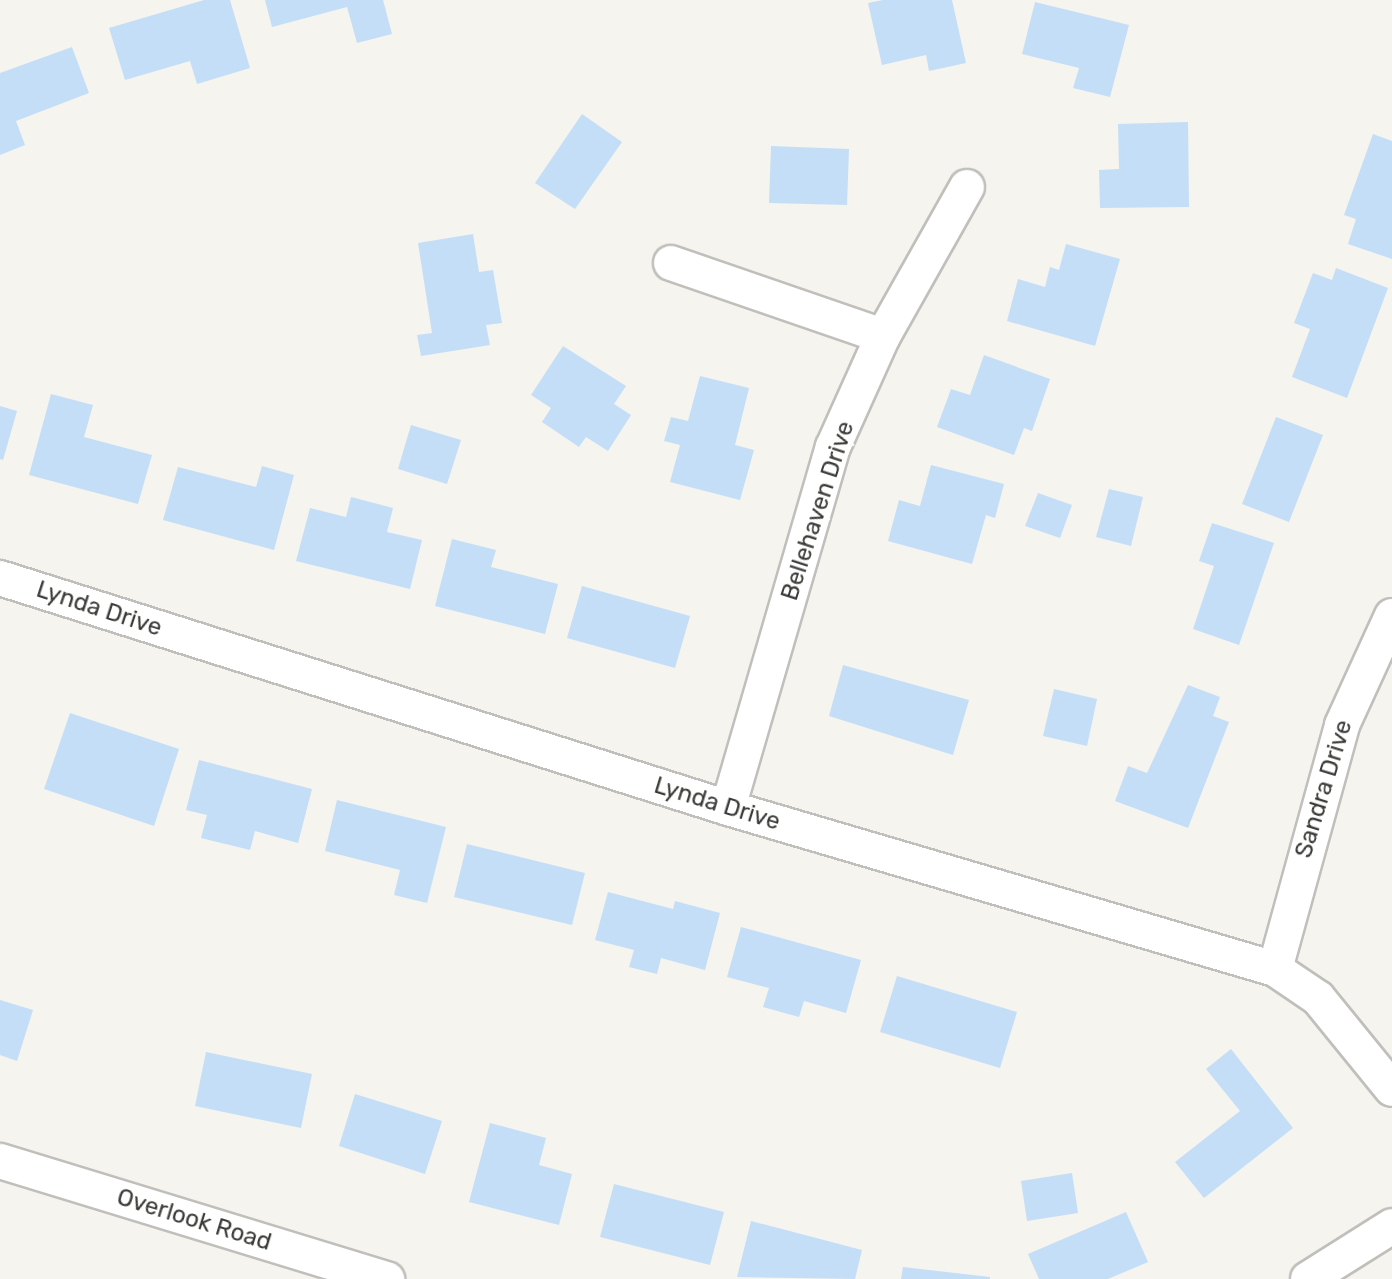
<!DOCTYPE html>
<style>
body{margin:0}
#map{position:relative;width:1392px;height:1279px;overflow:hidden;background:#f5f4ef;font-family:Rubik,sans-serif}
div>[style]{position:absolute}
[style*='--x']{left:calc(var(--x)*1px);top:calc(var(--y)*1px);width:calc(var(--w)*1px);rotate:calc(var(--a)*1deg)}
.building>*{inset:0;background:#c4def7}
.roads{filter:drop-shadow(2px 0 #c1bfbb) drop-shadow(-2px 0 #c1bfbb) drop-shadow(0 2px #c1bfbb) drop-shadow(0 -2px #c1bfbb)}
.minor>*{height:34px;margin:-17px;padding:0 17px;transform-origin:17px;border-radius:17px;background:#fff}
span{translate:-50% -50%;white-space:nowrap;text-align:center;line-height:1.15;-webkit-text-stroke:8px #fff;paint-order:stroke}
.street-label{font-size:24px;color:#3a3a38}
</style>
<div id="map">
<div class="building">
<div style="clip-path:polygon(204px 0,230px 0,250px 68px,197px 84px,190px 61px,125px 80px,109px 28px)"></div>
<div style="clip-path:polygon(265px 0,383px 0,392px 34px,357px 43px,347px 7px,272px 27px)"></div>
<div style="clip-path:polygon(883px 0,952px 0,966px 63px,929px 71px,926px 55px,882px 65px,868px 3px)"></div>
<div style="clip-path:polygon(1035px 2px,1129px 25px,1110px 97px,1073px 88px,1079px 68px,1022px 54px)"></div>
<div style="clip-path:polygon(72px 47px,89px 93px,16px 121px,25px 145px,0 155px,0 73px)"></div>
<div style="clip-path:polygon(582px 114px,622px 142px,575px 209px,535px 183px)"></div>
<div style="clip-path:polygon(1188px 122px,1189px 207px,1100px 208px,1099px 170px,1119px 169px,1118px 124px)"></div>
<div style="clip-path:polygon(1373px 134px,1392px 141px,1392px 259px,1348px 244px,1356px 219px,1344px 215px)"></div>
<div style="clip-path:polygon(771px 146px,849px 149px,847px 205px,769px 203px)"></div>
<div style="clip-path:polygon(473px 234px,479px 272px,493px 270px,502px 323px,486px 325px,490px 345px,421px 356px,417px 335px,432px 333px,418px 243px)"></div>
<div style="clip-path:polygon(1066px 244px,1120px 259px,1095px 346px,1007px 321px,1018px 279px,1045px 287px,1050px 267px,1059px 270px)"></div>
<div style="clip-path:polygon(1336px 268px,1388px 288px,1347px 398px,1292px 377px,1310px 329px,1294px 323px,1313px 273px,1332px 280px)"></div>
<div style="clip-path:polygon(563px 346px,626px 386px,614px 404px,631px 415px,608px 451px,586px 437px,579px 447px,542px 422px,551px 408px,531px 395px)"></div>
<div style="clip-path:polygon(984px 355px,1050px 379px,1032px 431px,1024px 428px,1014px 455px,937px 427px,951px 389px,970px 395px)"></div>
<div style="clip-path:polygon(700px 376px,749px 388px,735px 445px,754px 450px,740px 500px,670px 482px,680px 445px,664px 441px,671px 417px,688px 421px)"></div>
<div style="clip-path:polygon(51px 394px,93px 405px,84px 437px,152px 455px,138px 504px,29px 475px)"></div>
<div style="clip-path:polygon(0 406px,17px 411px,3px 460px,0 459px)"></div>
<div style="clip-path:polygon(1276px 417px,1323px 435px,1289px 522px,1242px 504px)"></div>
<div style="clip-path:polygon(411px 425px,461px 440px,447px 484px,398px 469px)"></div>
<div style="clip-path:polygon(931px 465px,1004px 484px,995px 518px,986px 515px,972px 564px,888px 541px,899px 500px,920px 506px)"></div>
<div style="clip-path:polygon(262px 466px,294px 475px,274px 550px,163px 520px,178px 467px,256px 487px)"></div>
<div style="clip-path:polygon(1109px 489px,1143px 497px,1131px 546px,1096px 537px)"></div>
<div style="clip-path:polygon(1038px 493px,1072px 505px,1060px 538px,1025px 526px)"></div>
<div style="clip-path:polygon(351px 497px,393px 508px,387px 532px,422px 540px,410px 589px,296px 561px,310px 508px,346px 517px)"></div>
<div style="clip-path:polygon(1212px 523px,1274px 543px,1239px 645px,1193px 629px,1214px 566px,1199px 561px)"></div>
<div style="clip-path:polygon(452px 539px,496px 550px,491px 567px,558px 584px,545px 634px,435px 606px)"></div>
<div style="clip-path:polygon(582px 586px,690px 616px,675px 668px,567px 638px)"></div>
<div style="clip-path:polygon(843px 665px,969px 700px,953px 755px,829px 716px)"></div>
<div style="clip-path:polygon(1188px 685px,1220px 697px,1213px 716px,1229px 722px,1188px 828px,1115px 801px,1128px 766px,1147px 773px)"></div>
<div style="clip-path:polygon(1054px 689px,1097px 699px,1087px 746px,1043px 736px)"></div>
<div style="clip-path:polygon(70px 713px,179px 749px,154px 826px,44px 789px)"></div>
<div style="clip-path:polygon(199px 760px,312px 789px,298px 843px,255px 831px,250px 850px,201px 838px,207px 815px,186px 810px)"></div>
<div style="clip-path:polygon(337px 800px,446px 827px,427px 903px,394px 895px,400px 870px,325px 851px)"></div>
<div style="clip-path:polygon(467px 844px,585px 873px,572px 925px,454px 897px)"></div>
<div style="clip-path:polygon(608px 892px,673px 909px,675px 901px,720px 913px,705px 970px,661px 958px,657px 974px,629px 967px,634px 950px,595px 940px)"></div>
<div style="clip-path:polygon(741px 927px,861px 960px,846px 1013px,804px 1001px,799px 1017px,763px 1007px,769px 988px,727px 977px)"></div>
<div style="clip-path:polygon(897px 976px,1017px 1012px,1000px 1068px,880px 1032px)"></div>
<div style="clip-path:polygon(0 1000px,33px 1010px,17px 1061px,0 1055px)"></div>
<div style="clip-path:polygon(1231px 1049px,1293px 1128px,1204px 1198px,1175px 1162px,1240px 1111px,1206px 1069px)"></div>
<div style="clip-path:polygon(206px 1052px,312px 1074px,301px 1128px,195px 1106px)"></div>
<div style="clip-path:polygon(355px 1094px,442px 1121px,425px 1174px,339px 1146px)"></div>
<div style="clip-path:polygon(490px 1123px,546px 1138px,539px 1165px,572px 1174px,559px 1225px,469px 1202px)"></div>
<div style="clip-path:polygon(1072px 1173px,1078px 1213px,1027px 1221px,1021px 1181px)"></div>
<div style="clip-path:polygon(614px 1184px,724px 1212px,710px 1265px,600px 1237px)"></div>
<div style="clip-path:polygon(1126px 1212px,1148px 1262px,1108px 1279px,1039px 1279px,1028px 1254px)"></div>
<div style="clip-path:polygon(751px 1221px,862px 1250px,855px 1279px,737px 1277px)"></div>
<div style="clip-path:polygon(903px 1267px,990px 1277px,990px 1279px,901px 1279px)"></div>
</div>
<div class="roads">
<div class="minor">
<div style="--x:671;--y:263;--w:224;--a:19"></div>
<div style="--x:0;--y:578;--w:763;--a:17.53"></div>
<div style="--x:728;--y:808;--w:570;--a:16.4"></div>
<div style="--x:1275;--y:969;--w:52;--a:34"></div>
<div style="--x:1318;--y:998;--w:117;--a:50.9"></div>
<div style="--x:728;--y:808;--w:376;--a:-73.8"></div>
<div style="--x:833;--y:447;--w:122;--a:-65.8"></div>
<div style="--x:883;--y:336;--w:171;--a:-60.6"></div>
<div style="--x:1275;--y:969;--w:253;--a:-74.6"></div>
<div style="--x:1342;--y:725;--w:120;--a:-65.4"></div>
<div style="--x:0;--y:1161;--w:405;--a:17"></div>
<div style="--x:1308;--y:1279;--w:99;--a:-32.2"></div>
</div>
</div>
<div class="street-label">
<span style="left:818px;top:511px;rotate:-72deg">Bellehaven Drive</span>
<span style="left:99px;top:609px;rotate:18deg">Lynda Drive</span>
<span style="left:1324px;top:789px;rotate:-73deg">Sandra Drive</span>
<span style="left:717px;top:804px;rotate:17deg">Lynda Drive</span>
<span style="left:194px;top:1220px;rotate:17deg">Overlook Road</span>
</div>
</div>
